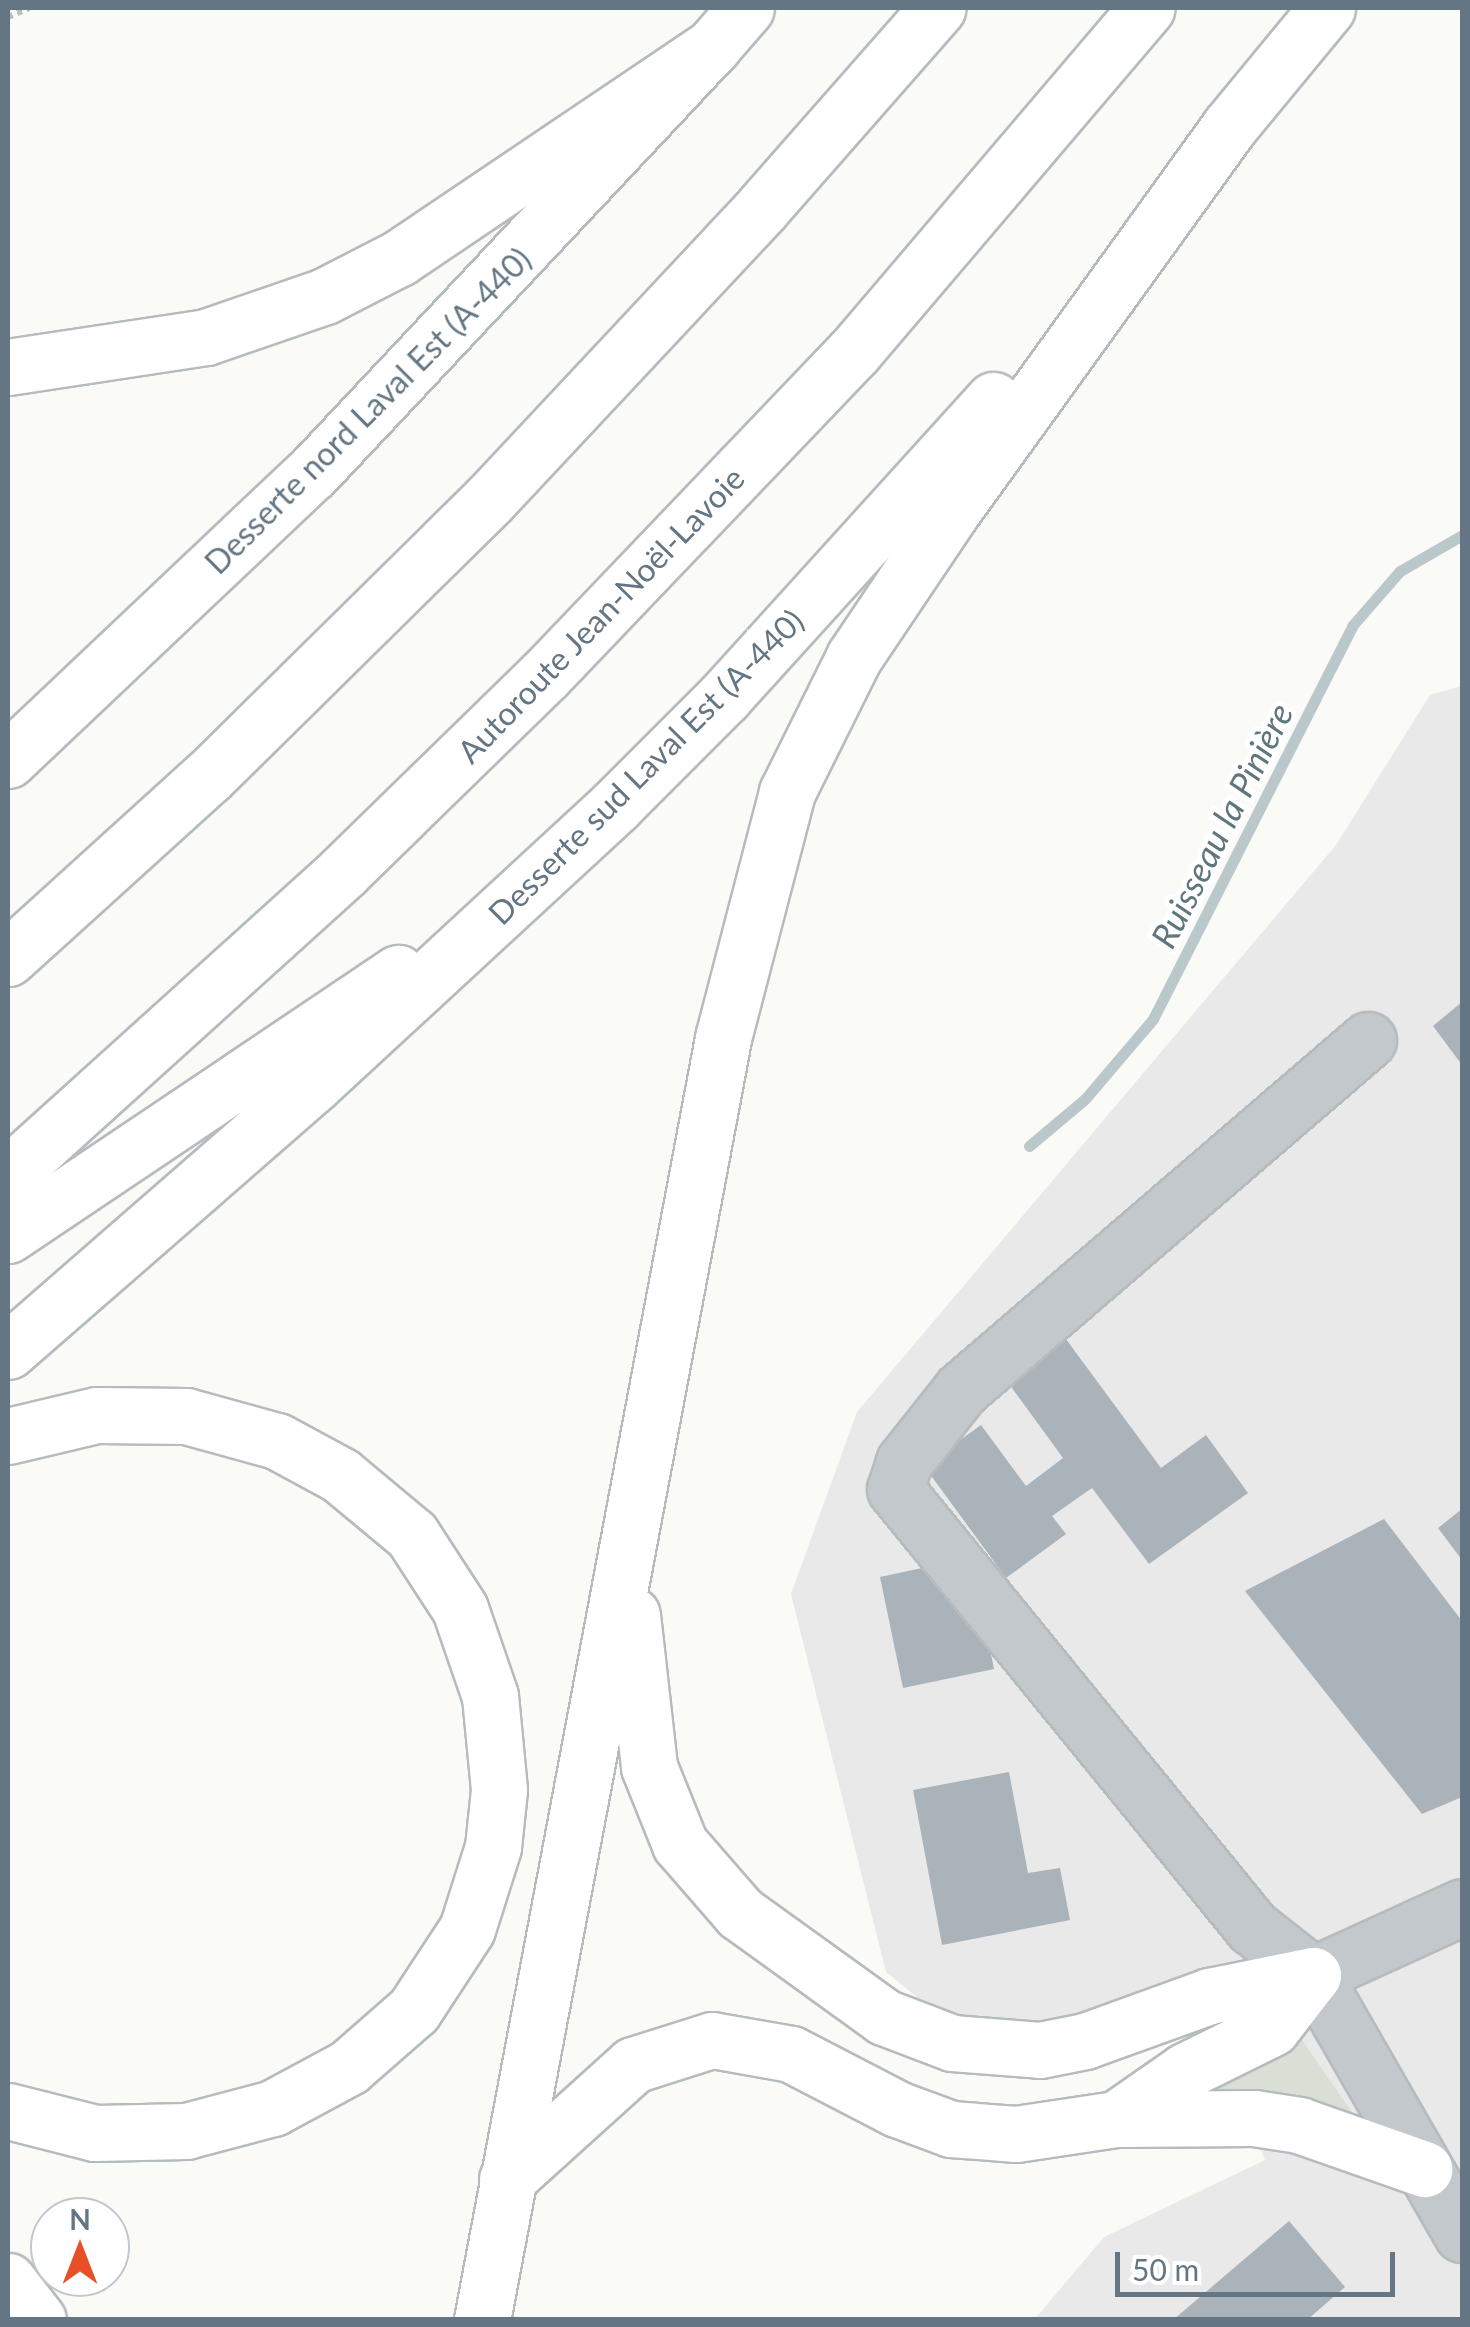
<!DOCTYPE html>
<meta charset="utf-8">
<style>
body{margin:0}
#map{position:relative;width:1470px;height:2327px;overflow:hidden;background:#fafaf7;font-family:Lato,sans-serif}
div>[style]{position:absolute}
[style*='--x']{left:calc(var(--x)*1px);top:calc(var(--y)*1px);width:calc(var(--w)*1px);rotate:calc(var(--a)*1deg)}
.built>*{inset:0;background:#e8e9e8}
.green>*{inset:0;background:#dadfd6}
.stream>*{height:11px;margin:-5.5px;padding:0 5.5px;transform-origin:5.5px;border-radius:5.5px;background:#bac7cb}
.building>*{inset:0;background:#aab3b9}
.path>*{height:6px;margin-top:-3px;transform-origin:0;background:repeating-linear-gradient(90deg,#bbbfc2 0 5px,transparent 0 10px)}
.roads{filter:drop-shadow(2px 0 #b6bbbe) drop-shadow(-2px 0 #b6bbbe) drop-shadow(0 2px #b6bbbe) drop-shadow(0 -2px #b6bbbe)}
.minor>*{height:55px;margin:-27.5px;padding:0 27.5px;transform-origin:27.5px;border-radius:27.5px;background:#c3c8cc}
.highway>*{height:55px;margin:-27.5px;padding:0 27.5px;transform-origin:27.5px;border-radius:27.5px;background:#fff}
span{translate:-50% -50%;white-space:nowrap;text-align:center;line-height:1.15;-webkit-text-stroke:10px #fff;paint-order:stroke}
.street-label{font-size:32px;color:#647683}
.water-label{font-size:35px;color:#5f767d;font-style:italic}
.frame{position:absolute;inset:0;border:10px solid #647683;pointer-events:none}
.north{position:absolute;left:30px;top:2197px;width:100px;height:100px;box-sizing:border-box;background:#fff;border:2px solid #c1c8cd;border-radius:50%;rotate:0deg;font-size:28px;font-weight:700;line-height:40px;text-align:center;color:#647683}
.north::after{content:'';display:block;margin:auto;width:35px;height:45px;background:#e85029;clip-path:polygon(50% 0,100% 100%,50% 72%,0 100%)}
.scale{position:absolute;left:1115px;top:2252px;width:280px;height:45px;box-sizing:border-box;border:5px solid #647683;border-top:0;padding-left:12px;font-size:30px;line-height:35px;white-space:nowrap;color:#647683;-webkit-text-stroke:8px #fff;paint-order:stroke}
</style>
<div id="map">
<div class="built">
<div style="clip-path:polygon(1462px 686px,1462px 2319px,1035px 2319px,1104px 2237px,1265px 2160px,1193px 1977px,1034px 2030px,940px 2016px,886px 1972px,791px 1594px,857px 1412px,1336px 845px,1430px 695px)"></div>
</div>
<div class="green">
<div style="clip-path:polygon(1300px 2037px,1362px 2127px,1209px 2101px,1202px 2086px)"></div>
</div>
<div class="stream">
<div style="--x:1029;--y:1146;--w:73;--a:-40"></div>
<div style="--x:1085;--y:1099;--w:105;--a:-49.6"></div>
<div style="--x:1153;--y:1019;--w:441;--a:-63.1"></div>
<div style="--x:1352;--y:626;--w:73;--a:-48.9"></div>
<div style="--x:1400;--y:571;--w:72;--a:-30.1"></div>
</div>
<div class="building">
<div style="clip-path:polygon(1462px 1002px,1462px 1065px,1433px 1026px)"></div>
<div style="clip-path:polygon(1060px 1331px,1161px 1468px,1206px 1435px,1248px 1493px,1149px 1564px,1092px 1488px,1052px 1516px,1066px 1534px,1006px 1578px,924px 1466px,981px 1425px,1026px 1486px,1063px 1458px,1001px 1373px)"></div>
<div style="clip-path:polygon(1462px 1509px,1462px 1560px,1438px 1528px)"></div>
<div style="clip-path:polygon(1384px 1519px,1462px 1621px,1462px 1797px,1422px 1814px,1245px 1591px)"></div>
<div style="clip-path:polygon(922px 1568px,989px 1644px,994px 1669px,903px 1688px,880px 1577px)"></div>
<div style="clip-path:polygon(1009px 1772px,1028px 1873px,1060px 1868px,1070px 1920px,942px 1945px,913px 1790px)"></div>
<div style="clip-path:polygon(1289px 2221px,1345px 2287px,1307px 2320px,1173px 2320px)"></div>
</div>
<div class="path">
<div style="--x:8;--y:17;--w:23;--a:-23"></div>
</div>
<div class="roads">
<div class="minor">
<div style="--x:1368;--y:1040;--w:537;--a:139.31"></div>
<div style="--x:961;--y:1390;--w:92;--a:128.4"></div>
<div style="--x:904;--y:1462;--w:28;--a:108"></div>
<div style="--x:895;--y:1489;--w:565;--a:50.82"></div>
<div style="--x:1252;--y:1927;--w:78;--a:38.2"></div>
<div style="--x:1313;--y:1975;--w:299;--a:60.1"></div>
<div style="--x:1313;--y:1975;--w:164;--a:-24.5"></div>
</div>
<div class="highway">
<div style="--x:8;--y:367;--w:200;--a:-8.6"></div>
<div style="--x:206;--y:337;--w:126;--a:-19"></div>
<div style="--x:325;--y:296;--w:83;--a:-27.2"></div>
<div style="--x:399;--y:258;--w:379;--a:-34"></div>
<div style="--x:713;--y:46;--w:50;--a:-49"></div>
<div style="--x:8;--y:760;--w:419;--a:-43.4"></div>
<div style="--x:313;--y:472;--w:584;--a:-46.8"></div>
<div style="--x:8;--y:958;--w:271;--a:-42.2"></div>
<div style="--x:209;--y:776;--w:393;--a:-44.6"></div>
<div style="--x:489;--y:500;--w:400;--a:-46.9"></div>
<div style="--x:762;--y:208;--w:266;--a:-48.7"></div>
<div style="--x:8;--y:1175;--w:452;--a:-42.1"></div>
<div style="--x:343;--y:872;--w:282;--a:-44.3"></div>
<div style="--x:545;--y:675;--w:446;--a:-46.3"></div>
<div style="--x:853;--y:353;--w:453;--a:-49.6"></div>
<div style="--x:8;--y:1235;--w:470;--a:-33.9"></div>
<div style="--x:8;--y:1351;--w:406;--a:-41.1"></div>
<div style="--x:314;--y:1084;--w:411;--a:-42.7"></div>
<div style="--x:616;--y:805;--w:153;--a:-45"></div>
<div style="--x:724;--y:697;--w:401;--a:-47.8"></div>
<div style="--x:8;--y:1436;--w:91;--a:-13.3"></div>
<div style="--x:97;--y:1415;--w:89;--a:0.6"></div>
<div style="--x:186;--y:1416;--w:94;--a:15.4"></div>
<div style="--x:277;--y:1441;--w:72;--a:28.4"></div>
<div style="--x:340;--y:1475;--w:94;--a:39.8"></div>
<div style="--x:412;--y:1535;--w:88;--a:57"></div>
<div style="--x:460;--y:1609;--w:92;--a:71"></div>
<div style="--x:490;--y:1696;--w:94;--a:84.5"></div>
<div style="--x:499;--y:1790;--w:57;--a:96"></div>
<div style="--x:493;--y:1847;--w:86;--a:107.6"></div>
<div style="--x:467;--y:1929;--w:97;--a:123.2"></div>
<div style="--x:414;--y:2010;--w:86;--a:138.8"></div>
<div style="--x:349;--y:2067;--w:86;--a:151.7"></div>
<div style="--x:273;--y:2108;--w:90;--a:165.2"></div>
<div style="--x:186;--y:2131;--w:91;--a:178.7"></div>
<div style="--x:95;--y:2133;--w:90;--a:-165.8"></div>
<div style="--x:632;--y:1615;--w:153;--a:83.6"></div>
<div style="--x:649;--y:1767;--w:83;--a:68.1"></div>
<div style="--x:680;--y:1844;--w:91;--a:49"></div>
<div style="--x:740;--y:1913;--w:178;--a:35.8"></div>
<div style="--x:884;--y:2017;--w:73;--a:20.9"></div>
<div style="--x:952;--y:2043;--w:88;--a:4.5"></div>
<div style="--x:1040;--y:2050;--w:46;--a:-11.3"></div>
<div style="--x:1085;--y:2041;--w:132;--a:-19.9"></div>
<div style="--x:1209;--y:1996;--w:106;--a:-11.4"></div>
<div style="--x:1116;--y:2119;--w:84;--a:-34.8"></div>
<div style="--x:1185;--y:2071;--w:97;--a:-26.3"></div>
<div style="--x:1272;--y:2028;--w:67;--a:-52.3"></div>
<div style="--x:507;--y:2179;--w:170;--a:-42.1"></div>
<div style="--x:633;--y:2065;--w:83;--a:-17.6"></div>
<div style="--x:712;--y:2040;--w:80;--a:10"></div>
<div style="--x:791;--y:2054;--w:119;--a:27.4"></div>
<div style="--x:897;--y:2109;--w:58;--a:20.3"></div>
<div style="--x:951;--y:2129;--w:65;--a:4.4"></div>
<div style="--x:1016;--y:2134;--w:101;--a:-8.5"></div>
<div style="--x:1116;--y:2119;--w:138;--a:-0.4"></div>
<div style="--x:1254;--y:2118;--w:46;--a:8.8"></div>
<div style="--x:1299;--y:2125;--w:133;--a:19.4"></div>
<div style="--x:8;--y:2281;--w:49;--a:52.4"></div>
<div style="--x:482;--y:2320;--w:1304;--a:-79.35"></div>
<div style="--x:723;--y:1038;--w:254;--a:-75.4"></div>
<div style="--x:787;--y:792;--w:151;--a:-63.6"></div>
<div style="--x:854;--y:657;--w:172;--a:-56.1"></div>
<div style="--x:950;--y:514;--w:477;--a:-54.2"></div>
<div style="--x:1229;--y:127;--w:154;--a:-50.5"></div>
</div>
</div>
<div class="street-label">
<span style="left:368px;top:411px;rotate:-45deg">Desserte nord Laval Est (A-440)</span>
<span style="left:601px;top:615px;rotate:-46deg">Autoroute Jean-Noël-Lavoie</span>
<span style="left:646px;top:767px;rotate:-45deg">Desserte sud Laval Est (A-440)</span>
</div>
<div class="water-label">
<span style="left:1221px;top:825px;rotate:-63deg">Ruisseau la Pinière</span>
</div>
<div class="frame"></div>
<div class="north">N</div>
<div class="scale">50 m</div>
</div>
